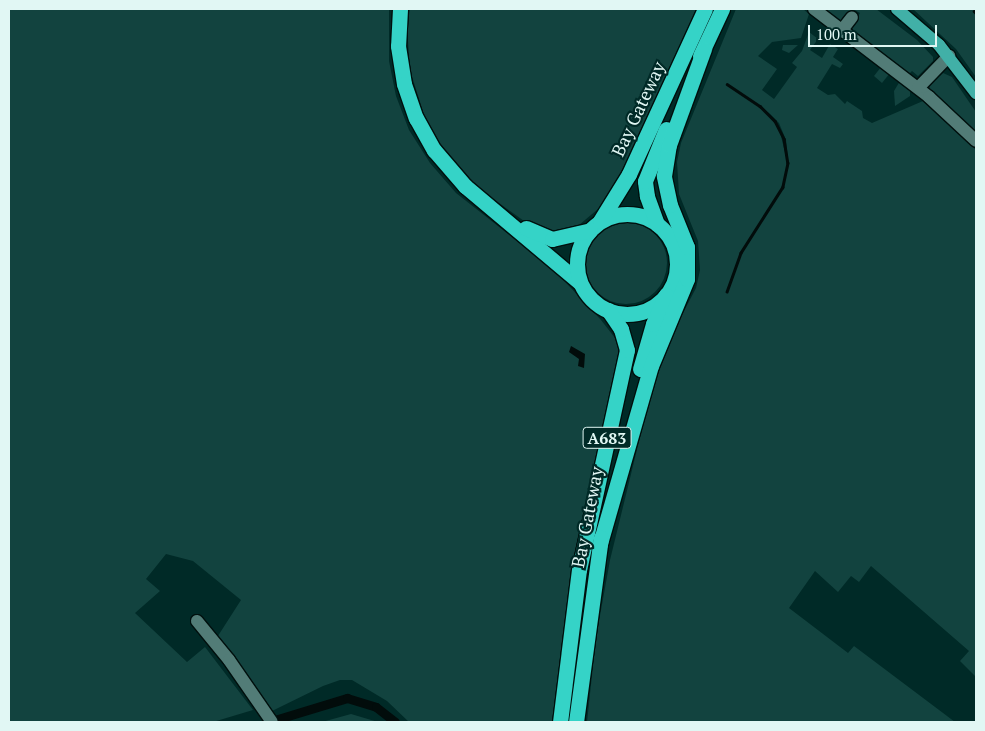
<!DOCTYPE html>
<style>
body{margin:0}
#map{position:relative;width:985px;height:731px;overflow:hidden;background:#002a27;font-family:"PT Serif",serif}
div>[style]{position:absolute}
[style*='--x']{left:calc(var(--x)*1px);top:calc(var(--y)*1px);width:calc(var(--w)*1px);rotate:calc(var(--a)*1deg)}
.green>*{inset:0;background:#12433f}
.round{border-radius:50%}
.water>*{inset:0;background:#020c0b}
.stream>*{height:2.5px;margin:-1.25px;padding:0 1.25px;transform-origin:1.25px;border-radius:1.25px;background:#020c0b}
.canal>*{height:9px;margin:-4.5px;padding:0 4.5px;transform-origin:4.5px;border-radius:4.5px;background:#020c0b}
.roads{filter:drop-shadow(1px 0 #00100e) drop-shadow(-1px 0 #00100e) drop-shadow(0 1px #00100e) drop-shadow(0 -1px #00100e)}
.minor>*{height:12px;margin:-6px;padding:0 6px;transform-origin:6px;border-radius:6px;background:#527c77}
.major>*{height:12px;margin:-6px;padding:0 6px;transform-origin:6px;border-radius:6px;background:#41b0a7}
.highway>*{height:15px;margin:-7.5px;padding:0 7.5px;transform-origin:7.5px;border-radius:7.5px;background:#35d3c7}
.highway>.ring{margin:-7.5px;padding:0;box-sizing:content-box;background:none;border:15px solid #35d3c7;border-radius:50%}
span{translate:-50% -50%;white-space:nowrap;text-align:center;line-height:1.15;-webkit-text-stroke:4.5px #002a27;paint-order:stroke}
.shield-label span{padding:1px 4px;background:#002a27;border:1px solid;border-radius:4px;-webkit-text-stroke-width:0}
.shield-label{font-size:16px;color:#e1f7f4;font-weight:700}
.street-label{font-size:18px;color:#e1f7f4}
.frame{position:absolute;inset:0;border:10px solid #e1f7f4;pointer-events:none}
.scale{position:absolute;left:808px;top:25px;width:129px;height:22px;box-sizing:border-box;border:2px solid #e1f7f4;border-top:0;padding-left:6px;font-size:15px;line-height:18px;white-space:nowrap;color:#e1f7f4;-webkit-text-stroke:4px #002a27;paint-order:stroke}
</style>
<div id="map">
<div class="green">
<div style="clip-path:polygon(9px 9px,389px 9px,389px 61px,396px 96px,409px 130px,430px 163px,456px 193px,554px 270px,601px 320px,615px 338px,619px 349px,619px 364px,571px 594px,553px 722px,409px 722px,387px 701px,352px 680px,340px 680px,323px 686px,272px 711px,216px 639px,241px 600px,193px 561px,166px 554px,146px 579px,160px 591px,135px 613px,187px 662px,205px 647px,253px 710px,213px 722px,9px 722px)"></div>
<div style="clip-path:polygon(410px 9px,698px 9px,615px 189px,604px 204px,579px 225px,555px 232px,531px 226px,478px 188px,437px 140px,425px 118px,410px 70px,407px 27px)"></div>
<div style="clip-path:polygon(evenodd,736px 9px,803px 9px,809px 14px,801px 38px,772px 42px,758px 56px,777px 69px,762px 90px,774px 99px,797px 67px,792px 63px,802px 51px,809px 32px,818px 39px,810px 50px,822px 58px,830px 44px,838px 49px,833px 57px,843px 64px,840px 68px,832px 64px,817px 88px,828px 95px,835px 94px,845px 104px,847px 101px,862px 111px,863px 118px,872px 123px,923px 101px,976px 150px,976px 677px,960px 661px,969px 651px,871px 566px,859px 582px,851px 576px,838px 592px,815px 571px,789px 608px,848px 653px,854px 646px,955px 722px,587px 722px,596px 638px,610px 560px,655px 376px,669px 340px,696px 288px,700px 270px,698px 241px,679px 194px,677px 162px,681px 143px,736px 9px,768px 112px,779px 123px,786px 140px,789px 169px,779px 128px,768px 112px)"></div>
<div style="clip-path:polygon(821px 9px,876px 9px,917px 40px,933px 57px,933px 61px,918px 76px,912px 71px,908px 75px,851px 29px,860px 13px,853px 9px,841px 22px)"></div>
<div style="clip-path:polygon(913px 9px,976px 9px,976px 77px,956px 49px)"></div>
<div style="clip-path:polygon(783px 45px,798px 45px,789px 53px,782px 50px)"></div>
<div style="clip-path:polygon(881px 67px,890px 73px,882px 83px,874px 76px)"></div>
<div style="clip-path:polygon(943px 73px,952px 77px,976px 112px,976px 135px,930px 89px,929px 86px)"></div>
<div style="clip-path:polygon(900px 81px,910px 90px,910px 96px,895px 106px,894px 91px)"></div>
<div class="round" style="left:585px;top:222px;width:82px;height:82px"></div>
<div style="clip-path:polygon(351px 714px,378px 722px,322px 722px)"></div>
</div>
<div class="water">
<div style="clip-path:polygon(571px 346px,585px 354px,584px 368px,578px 366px,579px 359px,569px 352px)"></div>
</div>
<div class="stream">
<div style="--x:974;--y:11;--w:3;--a:45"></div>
<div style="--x:727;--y:84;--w:40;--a:34"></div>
<div style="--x:760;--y:106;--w:21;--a:45"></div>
<div style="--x:775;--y:121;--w:20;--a:63"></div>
<div style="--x:784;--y:139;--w:24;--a:81"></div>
<div style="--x:788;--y:163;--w:25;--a:102"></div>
<div style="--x:783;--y:187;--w:78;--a:122.5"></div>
<div style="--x:741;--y:253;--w:41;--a:109.7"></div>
</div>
<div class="canal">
<div style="--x:268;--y:722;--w:83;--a:-16.9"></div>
<div style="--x:347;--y:698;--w:30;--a:17"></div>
<div style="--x:376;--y:707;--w:24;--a:38"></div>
</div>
<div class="roads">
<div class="minor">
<div style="--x:814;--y:9;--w:145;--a:37.4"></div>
<div style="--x:929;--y:97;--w:64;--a:43.1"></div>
<div style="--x:842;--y:30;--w:16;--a:-52"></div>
<div style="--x:918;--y:88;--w:45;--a:-45.9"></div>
<div style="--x:197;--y:621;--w:50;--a:50.6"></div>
<div style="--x:229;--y:660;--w:75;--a:55.3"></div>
</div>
<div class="major">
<div style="--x:897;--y:9;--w:55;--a:40.6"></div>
<div style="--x:939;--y:45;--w:61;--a:52.4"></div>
</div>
<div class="highway">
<div style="--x:400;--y:9;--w:37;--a:93"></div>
<div style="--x:398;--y:46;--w:38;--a:81"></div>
<div style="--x:404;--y:84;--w:36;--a:71"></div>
<div style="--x:416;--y:118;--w:37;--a:61"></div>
<div style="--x:434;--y:150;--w:48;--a:49.3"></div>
<div style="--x:465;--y:186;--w:150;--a:40.1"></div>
<div style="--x:700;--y:56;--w:52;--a:-64.9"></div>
<div class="ring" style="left:577px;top:214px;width:85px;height:85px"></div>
<div style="--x:600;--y:221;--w:55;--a:-58.3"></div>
<div style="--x:629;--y:174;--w:182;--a:-65.3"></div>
<div style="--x:657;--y:224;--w:30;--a:-110"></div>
<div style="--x:647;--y:196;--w:15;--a:-98"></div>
<div style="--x:645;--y:181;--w:56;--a:-68"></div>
<div style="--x:526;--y:228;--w:28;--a:23"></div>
<div style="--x:552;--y:239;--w:39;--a:-13"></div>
<div style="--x:640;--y:369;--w:47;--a:-73.9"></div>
<div style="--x:653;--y:324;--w:32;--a:-66"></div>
<div style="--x:599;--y:547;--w:188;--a:-74"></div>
<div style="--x:651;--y:366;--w:94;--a:-67.5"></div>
<div style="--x:687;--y:279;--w:32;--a:-90"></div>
<div style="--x:687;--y:247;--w:45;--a:-112"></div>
<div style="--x:670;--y:205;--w:30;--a:-102"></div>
<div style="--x:664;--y:176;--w:31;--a:-81"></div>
<div style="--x:669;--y:145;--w:102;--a:-70"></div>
<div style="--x:560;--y:722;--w:153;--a:-82.9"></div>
<div style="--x:579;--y:570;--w:225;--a:-77.7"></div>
<div style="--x:627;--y:350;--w:22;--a:-106"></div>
<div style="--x:621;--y:329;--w:23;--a:-124"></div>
<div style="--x:576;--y:722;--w:186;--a:-82.3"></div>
</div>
</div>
<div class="shield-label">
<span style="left:607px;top:438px">A683</span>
</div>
<div class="street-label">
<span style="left:638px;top:109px;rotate:-65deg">Bay Gateway</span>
<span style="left:587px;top:517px;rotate:-79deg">Bay Gateway</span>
</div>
<div class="frame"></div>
<div class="scale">100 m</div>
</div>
